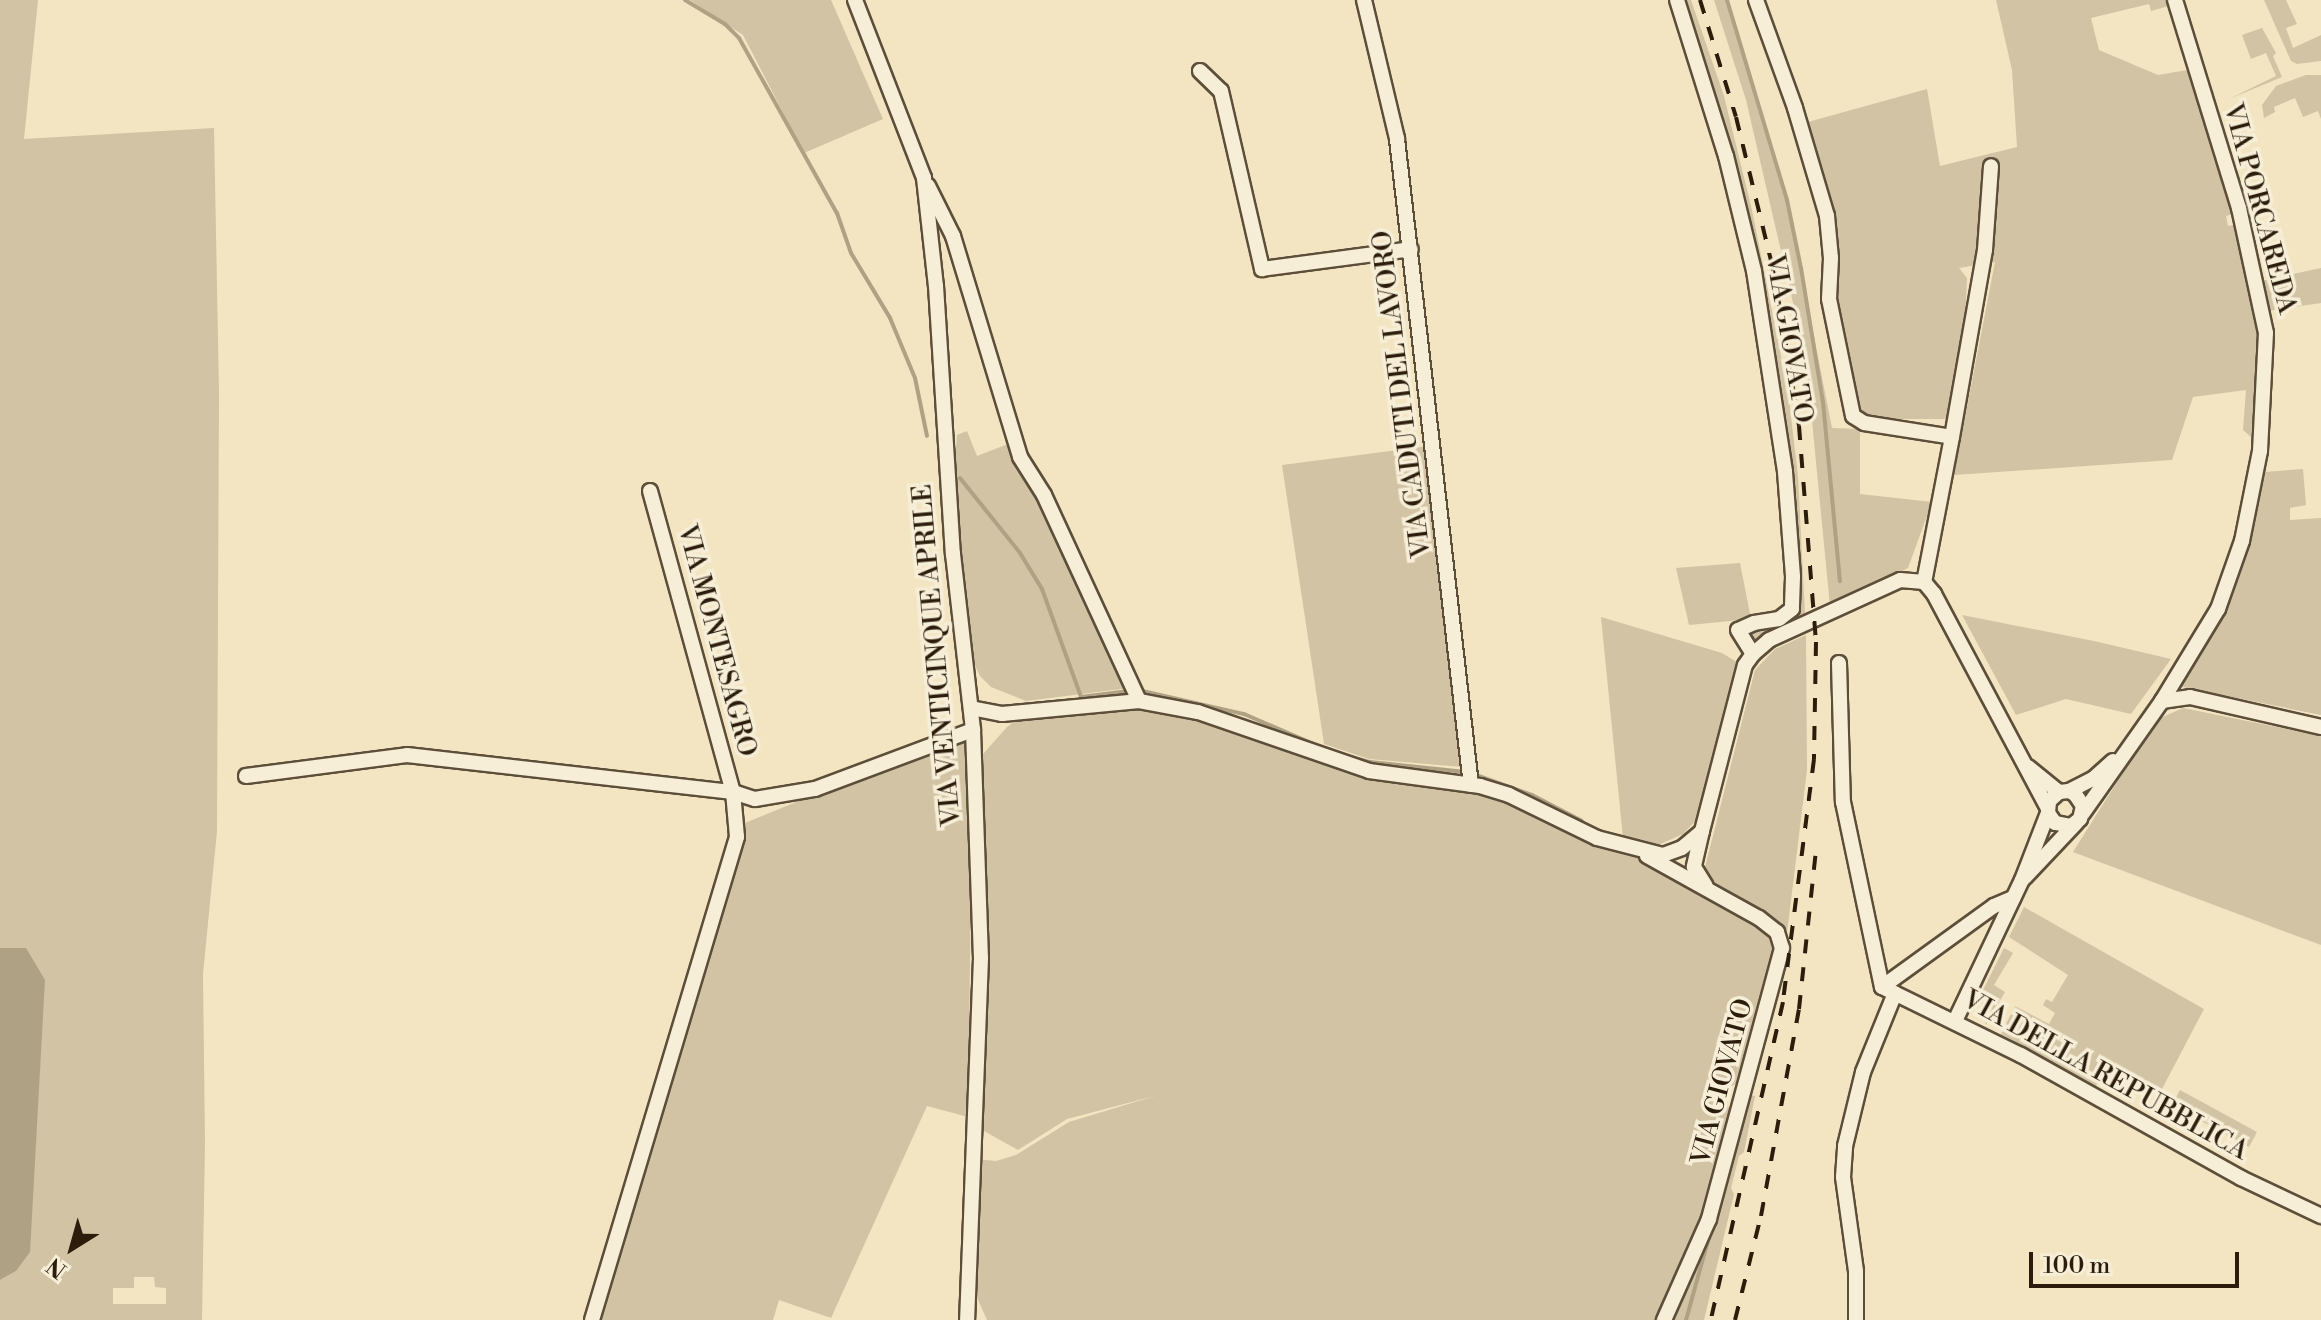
<!DOCTYPE html>
<style>
body{margin:0}
#map{position:relative;width:2321px;height:1320px;overflow:hidden;background:#f3e5c2;font-family:"Libre Bodoni",serif}
div>[style]{position:absolute}
[style*='--x']{left:calc(var(--x)*1px);top:calc(var(--y)*1px);width:calc(var(--w)*1px);rotate:calc(var(--a)*1deg)}
.green>*{inset:0;background:#d1c3a3}
.water>*{inset:0;background:#afa184}
.stream>*{height:4px;margin:-2px;padding:0 2px;transform-origin:2px;border-radius:2px;background:#afa184}
.roads{filter:drop-shadow(2px 0 #5d4e3a) drop-shadow(-2px 0 #5d4e3a) drop-shadow(0 2px #5d4e3a) drop-shadow(0 -2px #5d4e3a)}
.street>*{height:14px;margin:-7px;padding:0 7px;transform-origin:7px;border-radius:7px;background:#f7eed7}
.rail>*{height:4px;margin-top:-2px;transform-origin:0;background:repeating-linear-gradient(90deg,#2b1c0c 0 14px,transparent 0 28px)}
span{translate:-50% -50%;white-space:nowrap;text-align:center;line-height:1.15;-webkit-text-stroke:7px #f7eed7;paint-order:stroke}
.street-label{font-size:26px;color:#2b1c0c}
.north{position:absolute;left:32px;top:1208px;width:80px;height:80px;-webkit-text-stroke:6px #f7eed7;paint-order:stroke;rotate:217deg;font-size:22px;font-weight:700;line-height:32px;text-align:center;color:#2b1c0c}
.north::after{content:'';display:block;margin:auto;width:28px;height:36px;background:#2b1c0c;clip-path:polygon(50% 0,100% 100%,50% 72%,0 100%)}
.scale{position:absolute;left:2029px;top:1252px;width:210px;height:36px;box-sizing:border-box;border:4px solid #2b1c0c;border-top:0;padding-left:10px;font-size:24px;line-height:28px;white-space:nowrap;color:#2b1c0c;-webkit-text-stroke:6px #f7eed7;paint-order:stroke}
</style>
<div id="map">
<div class="green">
<div style="clip-path:polygon(evenodd,0 0,38px 0,24px 139px,214px 128px,219px 392px,217px 831px,203px 974px,205px 1144px,202px 1320px,0 1320px,0 1280px,16px 1271px,26px 949px,0 948px,0 0,134px 1277px,154px 1277px,155px 1287px,166px 1288px,166px 1304px,113px 1304px,113px 1288px,134px 1288px,134px 1277px)"></div>
<div style="clip-path:polygon(690px 0,831px 0,883px 119px,804px 153px,743px 35px)"></div>
<div style="clip-path:polygon(1681px 0,1691px 0,1724px 96px,1752px 210px,1788px 391px,1798px 476px,1805px 614px,1753px 642px,1745px 631px,1794px 611px,1770px 332px)"></div>
<div style="clip-path:polygon(1714px 0,1727px 0,1738px 30px,1787px 200px,1832px 428px,1860px 429px,1860px 494px,1932px 502px,1908px 568px,1830px 606px,1806px 359px,1746px 100px)"></div>
<div style="clip-path:polygon(1996px 0,2168px 0,2169px 6px,2151px 11px,2149px 4px,2091px 18px,2099px 50px,2158px 75px,2193px 69px,2236px 213px,2226px 216px,2228px 226px,2239px 224px,2263px 334px,2257px 442px,2243px 430px,2246px 390px,2193px 397px,2172px 460px,1954px 475px,1995px 262px,1959px 268px,1967px 278px,1965px 321px,1950px 419px,1861px 419px,1841px 350px,1831px 213px,1808px 122px,1927px 89px,1940px 166px,2017px 147px,2012px 70px)"></div>
<div style="clip-path:polygon(2264px 0,2286px 0,2297px 24px,2286px 28px,2293px 48px,2321px 35px,2321px 61px,2297px 64px,2291px 61px)"></div>
<div style="clip-path:polygon(2262px 28px,2276px 53px,2273px 56px,2282px 77px,2229px 99px,2276px 76px,2266px 53px,2251px 59px,2242px 35px)"></div>
<div style="clip-path:polygon(2306px 75px,2321px 75px,2321px 119px,2318px 111px,2303px 117px,2295px 98px,2274px 107px,2275px 112px,2264px 118px,2262px 105px,2276px 86px)"></div>
<div style="clip-path:polygon(2321px 268px,2321px 303px,2268px 311px,2261px 281px)"></div>
<div style="clip-path:polygon(967px 431px,977px 456px,1008px 444px,1041px 497px,1129px 688px,1026px 701px,991px 687px,980px 676px,973px 661px,962px 590px,953px 488px,957px 435px)"></div>
<div style="clip-path:polygon(1429px 446px,1462px 767px,1369px 759px,1324px 744px,1282px 465px)"></div>
<div style="clip-path:polygon(2303px 469px,2306px 505px,2290px 508px,2290px 520px,2321px 518px,2321px 715px,2178px 686px,2251px 523px,2264px 472px)"></div>
<div style="clip-path:polygon(1740px 563px,1751px 619px,1689px 625px,1676px 568px)"></div>
<div style="clip-path:polygon(1962px 615px,2094px 641px,2171px 659px,2131px 714px,2066px 699px,2016px 715px)"></div>
<div style="clip-path:polygon(1601px 617px,1722px 653px,1740px 664px,1700px 816px,1683px 834px,1656px 846px,1623px 838px)"></div>
<div style="clip-path:polygon(1806px 635px,1807px 770px,1787px 933px,1749px 904px,1714px 889px,1704px 871px,1755px 670px,1775px 649px)"></div>
<div style="clip-path:polygon(1139px 703px,1198px 714px,1331px 763px,1480px 788px,1636px 853px,1705px 889px,1779px 940px,1747px 1076px,1732px 1086px,1727px 1104px,1735px 1119px,1707px 1219px,1662px 1320px,987px 1320px,971px 1284px,976px 1159px,996px 1161px,1016px 1155px,1069px 1122px,1158px 1095px,1067px 1119px,1018px 1150px,977px 1127px,976px 762px,1007px 727px,1025px 714px)"></div>
<div style="clip-path:polygon(2183px 708px,2321px 736px,2321px 945px,2073px 852px,2156px 720px)"></div>
<div style="clip-path:polygon(973px 730px,968px 1117px,927px 1106px,831px 1318px,779px 1300px,773px 1320px,599px 1320px,730px 829px)"></div>
<div style="clip-path:polygon(2024px 907px,2204px 1009px,2162px 1089px,2103px 1074px,2096px 1086px,2001px 1034px,2015px 1006px,2049px 1024px,2055px 1013px,2043px 1005px,2046px 999px,2052px 1002px,2068px 975px,2009px 937px)"></div>
<div style="clip-path:polygon(2004px 948px,2013px 953px,1994px 985px,2005px 992px,1986px 1025px,1980px 996px)"></div>
<div style="clip-path:polygon(2180px 1090px,2257px 1132px,2249px 1147px,2172px 1105px)"></div>
<div style="clip-path:polygon(1747px 1094px,1755px 1096px,1744px 1152px,1739px 1156px,1731px 1188px,1734px 1194px,1704px 1320px,1669px 1320px)"></div>
</div>
<div class="water">
<div style="clip-path:polygon(0 948px,26px 948px,45px 980px,30px 1252px,16px 1271px,0 1280px)"></div>
</div>
<div class="stream">
<div style="--x:685;--y:0;--w:47;--a:31"></div>
<div style="--x:725;--y:24;--w:20;--a:45"></div>
<div style="--x:739;--y:38;--w:201;--a:60.8"></div>
<div style="--x:837;--y:213;--w:42;--a:70.7"></div>
<div style="--x:851;--y:253;--w:76;--a:59"></div>
<div style="--x:890;--y:318;--w:65;--a:67.4"></div>
<div style="--x:915;--y:378;--w:59;--a:78.3"></div>
<div style="--x:1727;--y:0;--w:209;--a:73.3"></div>
<div style="--x:1787;--y:200;--w:69;--a:78.4"></div>
<div style="--x:1801;--y:268;--w:136;--a:80.7"></div>
<div style="--x:1823;--y:402;--w:180;--a:84.6"></div>
<div style="--x:960;--y:478;--w:96;--a:51.3"></div>
<div style="--x:1020;--y:553;--w:42;--a:58.6"></div>
<div style="--x:1042;--y:589;--w:115;--a:70.1"></div>
<div style="--x:1081;--y:697;--w:48;--a:-7.1"></div>
<div style="--x:1138;--y:690;--w:109;--a:12.8"></div>
<div style="--x:1244;--y:714;--w:86;--a:23.3"></div>
<div style="--x:1347;--y:756;--w:24;--a:15"></div>
<div style="--x:1370;--y:762;--w:96;--a:6"></div>
<div style="--x:1473;--y:774;--w:63;--a:19.6"></div>
<div style="--x:1532;--y:795;--w:56;--a:27.5"></div>
<div style="--x:1686;--y:1320;--w:86;--a:-74.5"></div>
</div>
<div class="roads">
<div class="street">
<div style="--x:855;--y:0;--w:191;--a:68.8"></div>
<div style="--x:924;--y:178;--w:109;--a:83.7"></div>
<div style="--x:936;--y:286;--w:269;--a:86.4"></div>
<div style="--x:953;--y:554;--w:177;--a:83.5"></div>
<div style="--x:973;--y:730;--w:228;--a:88"></div>
<div style="--x:981;--y:958;--w:362;--a:92.2"></div>
<div style="--x:1364;--y:0;--w:143;--a:76.6"></div>
<div style="--x:1397;--y:139;--w:650;--a:83.47"></div>
<div style="--x:1677;--y:0;--w:164;--a:72.6"></div>
<div style="--x:1726;--y:156;--w:118;--a:76.3"></div>
<div style="--x:1754;--y:271;--w:203;--a:81.2"></div>
<div style="--x:1785;--y:472;--w:105;--a:85.6"></div>
<div style="--x:1793;--y:577;--w:32;--a:92"></div>
<div style="--x:1792;--y:609;--w:16;--a:142"></div>
<div style="--x:1779;--y:619;--w:25;--a:171"></div>
<div style="--x:1754;--y:623;--w:17;--a:156"></div>
<div style="--x:1738;--y:630;--w:28;--a:58"></div>
<div style="--x:1756;--y:0;--w:115;--a:70.1"></div>
<div style="--x:1795;--y:108;--w:113;--a:73.5"></div>
<div style="--x:1827;--y:216;--w:42;--a:84.6"></div>
<div style="--x:1831;--y:258;--w:41;--a:92.8"></div>
<div style="--x:1829;--y:299;--w:119;--a:78.4"></div>
<div style="--x:1853;--y:416;--w:13;--a:32"></div>
<div style="--x:1864;--y:423;--w:89;--a:9"></div>
<div style="--x:1952;--y:437;--w:148;--a:100.9"></div>
<div style="--x:1200;--y:71;--w:29;--a:44"></div>
<div style="--x:1221;--y:91;--w:183;--a:77"></div>
<div style="--x:1262;--y:269;--w:150;--a:-7.6"></div>
<div style="--x:928;--y:186;--w:56;--a:63.4"></div>
<div style="--x:953;--y:236;--w:231;--a:73.1"></div>
<div style="--x:1020;--y:457;--w:45;--a:57.7"></div>
<div style="--x:1044;--y:495;--w:227;--a:65.2"></div>
<div style="--x:1952;--y:437;--w:190;--a:-80"></div>
<div style="--x:1985;--y:250;--w:84;--a:-85.9"></div>
<div style="--x:650;--y:491;--w:312;--a:74.6"></div>
<div style="--x:733;--y:792;--w:23;--a:18"></div>
<div style="--x:755;--y:799;--w:61;--a:-9.5"></div>
<div style="--x:815;--y:789;--w:169;--a:-20.5"></div>
<div style="--x:1924;--y:582;--w:16;--a:50"></div>
<div style="--x:1934;--y:594;--w:242;--a:62"></div>
<div style="--x:1839;--y:663;--w:139;--a:88.4"></div>
<div style="--x:1843;--y:802;--w:189;--a:78.1"></div>
<div style="--x:2162;--y:701;--w:28;--a:-8"></div>
<div style="--x:2190;--y:697;--w:134;--a:12.9"></div>
<div style="--x:971;--y:708;--w:32;--a:11"></div>
<div style="--x:1002;--y:714;--w:138;--a:-5.4"></div>
<div style="--x:1139;--y:701;--w:60;--a:10.6"></div>
<div style="--x:1198;--y:712;--w:181;--a:19"></div>
<div style="--x:1369;--y:771;--w:112;--a:7.7"></div>
<div style="--x:1480;--y:786;--w:30;--a:17"></div>
<div style="--x:1509;--y:795;--w:98;--a:26"></div>
<div style="--x:1597;--y:838;--w:68;--a:14.4"></div>
<div style="--x:1663;--y:855;--w:20;--a:-20"></div>
<div style="--x:1682;--y:848;--w:26;--a:-40"></div>
<div style="--x:1702;--y:831;--w:171;--a:-75.5"></div>
<div style="--x:1745;--y:665;--w:14;--a:-54"></div>
<div style="--x:1753;--y:654;--w:21;--a:-41"></div>
<div style="--x:1769;--y:640;--w:144;--a:-24.6"></div>
<div style="--x:1900;--y:580;--w:24;--a:5"></div>
<div style="--x:2028;--y:767;--w:40;--a:39"></div>
<div style="--x:246;--y:776;--w:162;--a:-7.4"></div>
<div style="--x:407;--y:755;--w:328;--a:6.5"></div>
<div style="--x:733;--y:792;--w:45;--a:84.9"></div>
<div style="--x:737;--y:837;--w:504;--a:106.71"></div>
<div style="--x:2069;--y:791;--w:27;--a:-27"></div>
<div style="--x:2093;--y:779;--w:27;--a:-42"></div>
<div style="--x:2083;--y:813;--w:137;--a:-54.8"></div>
<div style="--x:2162;--y:701;--w:108;--a:-58.7"></div>
<div style="--x:2218;--y:609;--w:72;--a:-70.6"></div>
<div style="--x:2242;--y:541;--w:92;--a:-78.7"></div>
<div style="--x:2260;--y:451;--w:118;--a:-87.1"></div>
<div style="--x:2266;--y:333;--w:128;--a:-102.2"></div>
<div style="--x:2239;--y:208;--w:218;--a:-107.1"></div>
<div style="--x:1702;--y:831;--w:37;--a:103"></div>
<div style="--x:1694;--y:867;--w:22;--a:58"></div>
<div style="--x:1647;--y:856;--w:128;--a:29"></div>
<div style="--x:1759;--y:918;--w:23;--a:38"></div>
<div style="--x:1777;--y:932;--w:17;--a:73"></div>
<div style="--x:1782;--y:948;--w:281;--a:105.1"></div>
<div style="--x:1709;--y:1219;--w:111;--a:114"></div>
<div style="--x:2025;--y:877;--w:74;--a:-46.6"></div>
<div style="--x:1882;--y:987;--w:155;--a:26.1"></div>
<div style="--x:2021;--y:1055;--w:252;--a:29.2"></div>
<div style="--x:2241;--y:1178;--w:89;--a:25.4"></div>
<div style="--x:1882;--y:987;--w:138;--a:-35.9"></div>
<div style="--x:1994;--y:906;--w:21;--a:-23"></div>
<div style="--x:1955;--y:1021;--w:156;--a:-64.6"></div>
<div style="--x:2022;--y:880;--w:72;--a:-68.8"></div>
<div style="--x:2048;--y:813;--w:12;--a:-85"></div>
<div style="--x:2049;--y:801;--w:13;--a:-42"></div>
<div style="--x:2059;--y:792;--w:10;--a:-6"></div>
<div style="--x:2069;--y:791;--w:7;--a:27"></div>
<div style="--x:2075;--y:794;--w:14;--a:56"></div>
<div style="--x:2083;--y:806;--w:13;--a:103"></div>
<div style="--x:2080;--y:819;--w:11;--a:142"></div>
<div style="--x:2071;--y:826;--w:16;--a:-169"></div>
<div style="--x:2055;--y:823;--w:12;--a:-125"></div>
<div style="--x:1856;--y:1320;--w:49;--a:-90"></div>
<div style="--x:1856;--y:1271;--w:95;--a:-97.9"></div>
<div style="--x:1843;--y:1177;--w:31;--a:-86"></div>
<div style="--x:1845;--y:1146;--w:76;--a:-76.3"></div>
<div style="--x:1863;--y:1072;--w:85;--a:-67.9"></div>
</div>
</div>
<div class="rail">
<div style="--x:1700;--y:0;--w:122;--a:72.9"></div>
<div style="--x:1736;--y:117;--w:152;--a:76.3"></div>
<div style="--x:1772;--y:265;--w:67;--a:79.7"></div>
<div style="--x:1784;--y:331;--w:96;--a:81"></div>
<div style="--x:1799;--y:426;--w:217;--a:85.5"></div>
<div style="--x:1816;--y:642;--w:117;--a:91"></div>
<div style="--x:1814;--y:759;--w:245;--a:97.3"></div>
<div style="--x:1783;--y:1002;--w:326;--a:102.8"></div>
<div style="--x:1735;--y:1320;--w:107;--a:-76"></div>
<div style="--x:1761;--y:1216;--w:210;--a:-79.6"></div>
<div style="--x:1799;--y:1009;--w:159;--a:-83.9"></div>
</div>
<div class="street-label">
<span style="left:2259px;top:209px;rotate:75deg">VIA PORCAREDA</span>
<span style="left:1788px;top:339px;rotate:80deg">VIA GIOVATO</span>
<span style="left:1403px;top:394px;rotate:-97deg">VIA CADUTI DEL LAVORO</span>
<span style="left:716px;top:641px;rotate:75deg">VIA MONTESAGRO</span>
<span style="left:938px;top:655px;rotate:-95deg">VIA VENTICINQUE APRILE</span>
<span style="left:2105px;top:1076px;rotate:29deg">VIA DELLA REPUBBLICA</span>
<span style="left:1723px;top:1082px;rotate:-75deg">VIA GIOVATO</span>
</div>
<div class="north">N</div>
<div class="scale">100 m</div>
</div>
